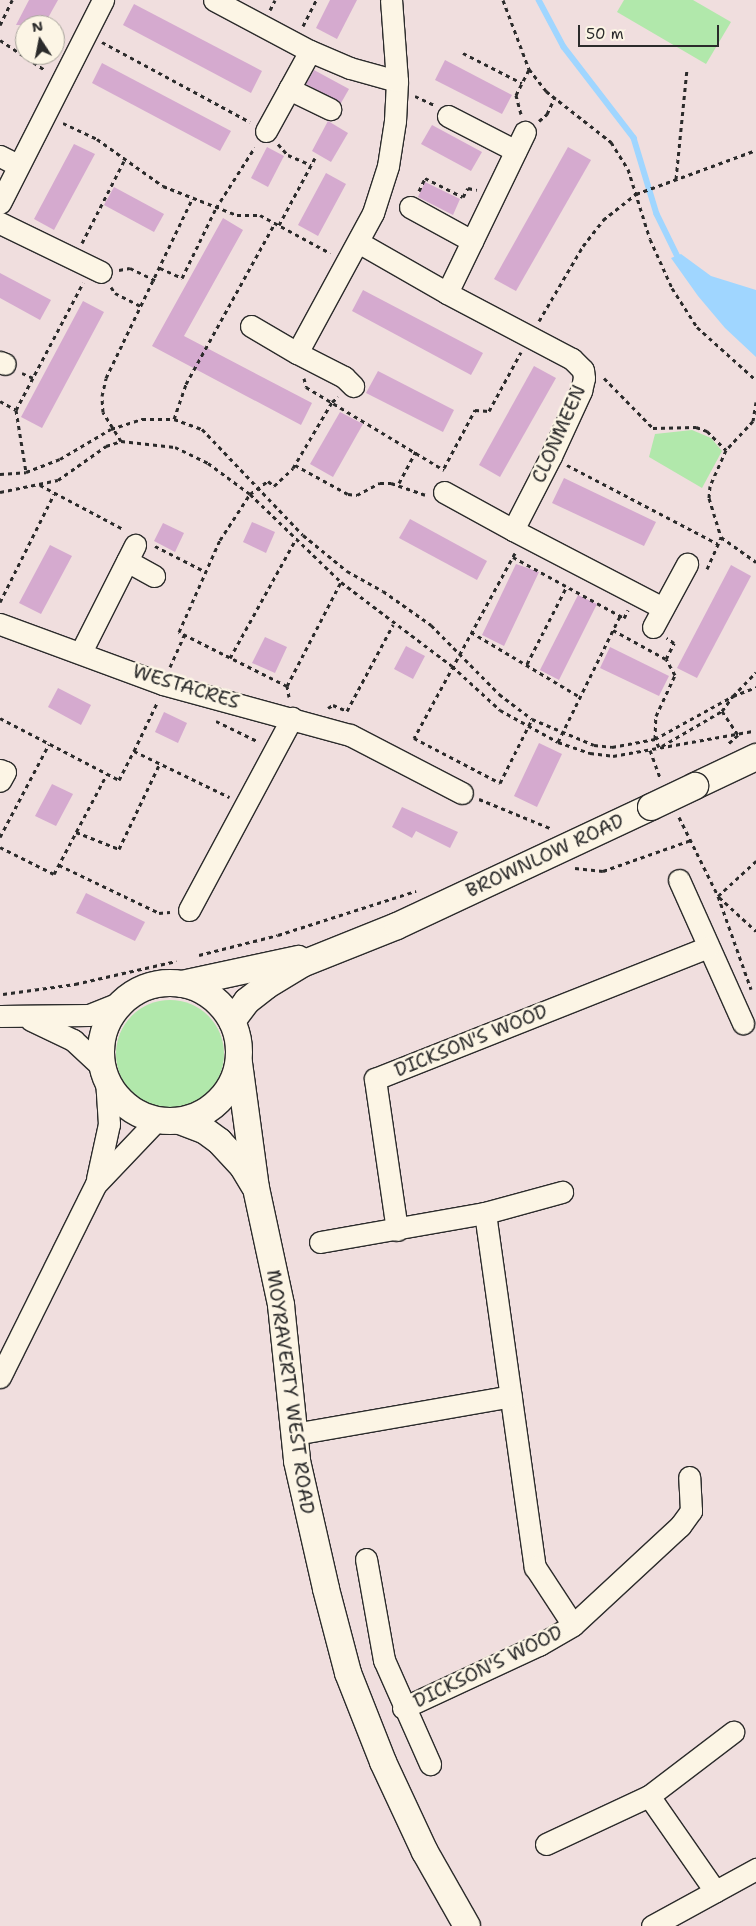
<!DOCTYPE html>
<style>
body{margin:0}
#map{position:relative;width:756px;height:1926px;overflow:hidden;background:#f0dede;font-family:"Shantell Sans",sans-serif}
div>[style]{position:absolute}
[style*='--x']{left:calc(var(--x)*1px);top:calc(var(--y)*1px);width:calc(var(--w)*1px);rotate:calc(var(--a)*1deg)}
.green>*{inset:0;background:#b1e8ab}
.round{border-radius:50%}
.water>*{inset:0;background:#a0d6ff}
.stream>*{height:5.5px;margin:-2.75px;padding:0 2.75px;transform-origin:2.75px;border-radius:2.75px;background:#a0d6ff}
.building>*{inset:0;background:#d5aacf}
.path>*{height:3px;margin-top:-1.5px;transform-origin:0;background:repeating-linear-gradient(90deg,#2b2b2b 0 4px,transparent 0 8px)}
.roads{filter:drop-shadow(1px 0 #2b2b2b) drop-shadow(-1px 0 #2b2b2b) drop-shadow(0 1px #2b2b2b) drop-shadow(0 -1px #2b2b2b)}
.minor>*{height:21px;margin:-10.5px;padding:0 10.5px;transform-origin:10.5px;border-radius:10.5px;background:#fcf5e5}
.major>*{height:26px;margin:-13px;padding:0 13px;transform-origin:13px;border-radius:13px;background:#fcf5e5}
.major>.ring{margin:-13px;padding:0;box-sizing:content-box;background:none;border:26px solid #fcf5e5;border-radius:50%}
.bridges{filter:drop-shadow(1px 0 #2b2b2b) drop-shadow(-1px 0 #2b2b2b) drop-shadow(0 1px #2b2b2b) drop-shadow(0 -1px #2b2b2b)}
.major-bridge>*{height:26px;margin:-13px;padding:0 13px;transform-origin:13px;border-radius:13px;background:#fcf5e5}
span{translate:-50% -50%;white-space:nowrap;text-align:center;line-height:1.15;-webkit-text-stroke:5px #fcf5e5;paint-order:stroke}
.street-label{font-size:19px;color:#2b2b2b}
.north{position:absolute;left:15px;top:15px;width:50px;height:50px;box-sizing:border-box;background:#fcf5e5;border:1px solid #a8a49b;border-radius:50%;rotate:349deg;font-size:14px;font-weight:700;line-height:20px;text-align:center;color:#2b2b2b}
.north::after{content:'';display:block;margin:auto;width:18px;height:22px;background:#2b2b2b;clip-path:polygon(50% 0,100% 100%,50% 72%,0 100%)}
.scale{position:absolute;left:578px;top:25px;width:141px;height:22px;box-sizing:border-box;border:2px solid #2b2b2b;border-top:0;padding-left:6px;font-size:15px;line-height:18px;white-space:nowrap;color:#2b2b2b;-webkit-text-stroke:4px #fcf5e5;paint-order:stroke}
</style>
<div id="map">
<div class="green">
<div style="clip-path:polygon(624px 0,693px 0,731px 22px,706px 64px,617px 12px)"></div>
<div style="clip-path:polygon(692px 430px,711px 438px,722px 451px,702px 488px,649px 457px,655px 434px)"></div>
<div class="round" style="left:116px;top:1000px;width:108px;height:108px"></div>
</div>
<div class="water">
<div style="clip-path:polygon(681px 254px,711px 276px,756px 290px,756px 357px,725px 328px,698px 296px,671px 258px)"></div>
</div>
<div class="stream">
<div style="--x:539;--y:0;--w:53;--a:62"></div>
<div style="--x:564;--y:47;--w:115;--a:52.4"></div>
<div style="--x:634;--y:138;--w:79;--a:73.2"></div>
<div style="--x:657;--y:214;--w:52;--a:63.9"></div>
</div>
<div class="building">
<div style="clip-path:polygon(29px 0,58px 0,44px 25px,16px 25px)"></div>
<div style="clip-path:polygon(330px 0,357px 0,337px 39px,316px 28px)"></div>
<div style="clip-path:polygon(134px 4px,262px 71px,251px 93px,123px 25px)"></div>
<div style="clip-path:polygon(445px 60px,512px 95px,502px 114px,435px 80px)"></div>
<div style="clip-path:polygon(102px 63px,231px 131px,220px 151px,92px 83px)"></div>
<div style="clip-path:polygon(314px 70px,349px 89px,341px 103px,306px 84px)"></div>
<div style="clip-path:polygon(328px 121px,348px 133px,331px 162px,312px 151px)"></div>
<div style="clip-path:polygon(432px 125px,482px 152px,471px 171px,421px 144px)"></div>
<div style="clip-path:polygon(74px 144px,95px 154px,54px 230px,34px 219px)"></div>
<div style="clip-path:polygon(267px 147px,284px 156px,268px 187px,251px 178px)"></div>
<div style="clip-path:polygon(568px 147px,591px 160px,516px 291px,494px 279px)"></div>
<div style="clip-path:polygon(326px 173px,346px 184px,318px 236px,298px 225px)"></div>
<div style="clip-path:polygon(425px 182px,460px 199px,453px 215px,418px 197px)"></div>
<div style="clip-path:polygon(114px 187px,164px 214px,154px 232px,104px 205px)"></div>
<div style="clip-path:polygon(223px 218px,243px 230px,184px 336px,312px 403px,301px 425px,152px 346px)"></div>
<div style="clip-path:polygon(0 273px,51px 300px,40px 320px,0 298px)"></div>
<div style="clip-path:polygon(363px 290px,483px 353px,471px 375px,352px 311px)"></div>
<div style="clip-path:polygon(83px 301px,104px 312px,42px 428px,21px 417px)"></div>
<div style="clip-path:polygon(534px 366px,556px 378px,500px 477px,479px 465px)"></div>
<div style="clip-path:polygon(378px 371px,454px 410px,443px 432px,366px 393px)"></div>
<div style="clip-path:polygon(340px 412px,363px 424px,333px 477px,310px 464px)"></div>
<div style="clip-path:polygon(564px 478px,656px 522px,644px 546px,552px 503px)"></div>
<div style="clip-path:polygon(410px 519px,487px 561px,477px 580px,399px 538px)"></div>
<div style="clip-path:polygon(252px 522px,275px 532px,266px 553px,243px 542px)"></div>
<div style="clip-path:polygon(163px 523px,184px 533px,175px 552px,154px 541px)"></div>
<div style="clip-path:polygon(50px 545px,72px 556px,41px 614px,19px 603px)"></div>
<div style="clip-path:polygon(516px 564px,539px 572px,504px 646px,482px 635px)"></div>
<div style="clip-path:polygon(731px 565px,751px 576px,697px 678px,677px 668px)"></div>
<div style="clip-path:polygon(578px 595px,597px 604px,559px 680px,540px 670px)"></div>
<div style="clip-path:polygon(265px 637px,287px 647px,275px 673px,252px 663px)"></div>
<div style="clip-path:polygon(406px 646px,425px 656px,413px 679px,394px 669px)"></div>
<div style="clip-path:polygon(610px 647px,669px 676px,659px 696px,600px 668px)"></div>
<div style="clip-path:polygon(58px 688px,91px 705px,81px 725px,48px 707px)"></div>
<div style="clip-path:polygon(164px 712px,187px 723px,178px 743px,155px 732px)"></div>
<div style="clip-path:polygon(539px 743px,562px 754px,537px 807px,514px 796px)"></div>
<div style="clip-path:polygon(52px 784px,73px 794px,56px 826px,35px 816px)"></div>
<div style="clip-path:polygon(402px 807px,458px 832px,450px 848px,416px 831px,412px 838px,392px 827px)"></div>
<div style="clip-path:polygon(86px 893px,145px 922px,135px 941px,76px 913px)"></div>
</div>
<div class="path">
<div style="--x:503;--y:0;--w:74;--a:69.4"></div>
<div style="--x:529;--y:69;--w:28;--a:52"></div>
<div style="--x:546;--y:91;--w:83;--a:38.1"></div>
<div style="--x:611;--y:142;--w:32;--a:58"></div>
<div style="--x:628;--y:169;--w:73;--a:72.6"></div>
<div style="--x:650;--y:239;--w:54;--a:65.8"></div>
<div style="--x:672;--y:288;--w:46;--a:57.3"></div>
<div style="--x:697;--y:327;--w:79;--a:41.9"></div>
<div style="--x:270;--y:10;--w:11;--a:-63"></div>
<div style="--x:0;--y:25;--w:28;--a:-64"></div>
<div style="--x:303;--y:26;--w:29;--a:-63"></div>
<div style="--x:0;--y:40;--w:54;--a:33.7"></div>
<div style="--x:102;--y:42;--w:168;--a:28.4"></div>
<div style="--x:463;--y:53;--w:66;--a:27"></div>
<div style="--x:415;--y:96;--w:21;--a:25"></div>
<div style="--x:521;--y:114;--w:20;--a:-105"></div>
<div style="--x:516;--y:95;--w:29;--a:-63"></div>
<div style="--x:539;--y:121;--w:11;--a:-41"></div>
<div style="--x:547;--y:114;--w:19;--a:-65"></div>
<div style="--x:63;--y:123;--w:38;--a:25"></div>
<div style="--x:97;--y:139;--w:81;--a:35.5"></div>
<div style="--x:163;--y:186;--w:79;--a:21.4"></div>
<div style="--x:237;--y:215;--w:23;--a:0"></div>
<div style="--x:260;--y:215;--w:80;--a:28.5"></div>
<div style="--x:278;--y:144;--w:15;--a:48"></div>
<div style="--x:288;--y:155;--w:25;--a:23"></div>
<div style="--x:676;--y:179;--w:111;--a:-84.3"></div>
<div style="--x:419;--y:191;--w:14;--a:-65"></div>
<div style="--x:425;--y:178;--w:42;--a:26.6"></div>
<div style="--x:463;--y:197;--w:10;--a:-61"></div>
<div style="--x:468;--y:188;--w:9;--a:13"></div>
<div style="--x:279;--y:225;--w:76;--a:-61.8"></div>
<div style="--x:82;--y:243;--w:92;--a:-62.9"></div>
<div style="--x:160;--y:268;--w:24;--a:24"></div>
<div style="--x:182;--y:278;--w:78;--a:-64.1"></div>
<div style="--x:216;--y:208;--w:72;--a:-57.4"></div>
<div style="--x:119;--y:270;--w:11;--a:-10"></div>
<div style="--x:130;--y:268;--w:28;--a:26"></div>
<div style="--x:111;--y:287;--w:7;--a:56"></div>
<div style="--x:115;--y:293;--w:29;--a:27"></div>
<div style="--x:539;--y:321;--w:87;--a:-59.6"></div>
<div style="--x:583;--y:246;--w:33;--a:-52"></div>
<div style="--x:603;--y:220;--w:42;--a:-38.2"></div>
<div style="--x:636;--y:194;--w:128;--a:-20.1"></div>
<div style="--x:22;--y:373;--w:12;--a:24"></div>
<div style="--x:304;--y:378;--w:9;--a:77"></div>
<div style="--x:306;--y:387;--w:161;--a:31"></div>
<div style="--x:604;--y:378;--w:70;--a:45.6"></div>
<div style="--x:653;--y:428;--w:43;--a:-1.3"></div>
<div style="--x:696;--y:427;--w:12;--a:20"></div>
<div style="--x:707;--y:431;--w:27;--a:45"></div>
<div style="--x:0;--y:401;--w:18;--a:29"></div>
<div style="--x:16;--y:410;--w:144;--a:-62.2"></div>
<div style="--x:756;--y:402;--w:19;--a:99"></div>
<div style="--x:753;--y:421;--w:40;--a:133"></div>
<div style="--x:726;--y:450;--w:39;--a:114"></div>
<div style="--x:710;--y:486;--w:12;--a:95"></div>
<div style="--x:709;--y:498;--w:41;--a:72.9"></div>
<div style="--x:721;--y:537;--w:43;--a:35.5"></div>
<div style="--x:16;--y:410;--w:63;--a:80.8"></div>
<div style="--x:174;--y:419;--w:37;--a:-71"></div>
<div style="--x:186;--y:384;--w:184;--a:-61.1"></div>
<div style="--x:121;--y:441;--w:34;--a:-122"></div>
<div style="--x:103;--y:412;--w:16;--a:-94"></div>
<div style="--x:102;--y:396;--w:18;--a:-77"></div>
<div style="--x:106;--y:378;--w:199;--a:-64.3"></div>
<div style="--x:295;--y:465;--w:60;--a:28.7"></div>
<div style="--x:348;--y:494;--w:9;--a:6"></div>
<div style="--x:357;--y:495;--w:26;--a:-28"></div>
<div style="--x:380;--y:483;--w:11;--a:0"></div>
<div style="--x:391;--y:483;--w:36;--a:19"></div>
<div style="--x:567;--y:465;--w:170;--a:27.6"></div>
<div style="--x:444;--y:468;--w:66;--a:-61.9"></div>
<div style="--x:475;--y:410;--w:14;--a:4"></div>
<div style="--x:489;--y:411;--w:67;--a:-61.5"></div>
<div style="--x:0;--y:474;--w:26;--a:-4"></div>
<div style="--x:26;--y:472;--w:36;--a:-21"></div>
<div style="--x:60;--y:459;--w:59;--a:-30.5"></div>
<div style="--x:111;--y:429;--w:33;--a:-18"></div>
<div style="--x:142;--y:419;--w:32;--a:0"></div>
<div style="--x:174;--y:419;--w:30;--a:20"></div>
<div style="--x:202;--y:429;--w:146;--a:46.4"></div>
<div style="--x:303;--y:535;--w:57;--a:39.3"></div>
<div style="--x:347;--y:571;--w:41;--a:29.1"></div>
<div style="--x:383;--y:591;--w:59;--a:35.3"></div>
<div style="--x:431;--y:625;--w:97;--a:45.4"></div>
<div style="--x:499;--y:694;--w:41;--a:37.1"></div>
<div style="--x:532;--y:719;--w:67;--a:22.8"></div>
<div style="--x:594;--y:745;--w:18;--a:6"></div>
<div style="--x:612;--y:747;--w:44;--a:-10.5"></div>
<div style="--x:655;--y:739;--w:89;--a:-28.9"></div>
<div style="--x:733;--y:696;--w:33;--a:-46"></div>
<div style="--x:399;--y:483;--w:36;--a:-62"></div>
<div style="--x:40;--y:485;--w:94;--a:27.9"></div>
<div style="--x:0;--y:492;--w:59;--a:-11.7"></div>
<div style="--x:58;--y:480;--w:59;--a:-35.3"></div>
<div style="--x:106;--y:446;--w:16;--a:-18"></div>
<div style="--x:121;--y:441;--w:54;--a:6.3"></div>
<div style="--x:175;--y:447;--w:37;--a:26"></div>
<div style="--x:208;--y:463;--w:52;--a:36.4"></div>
<div style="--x:250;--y:494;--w:127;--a:44"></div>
<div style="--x:341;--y:582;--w:139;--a:37.1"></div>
<div style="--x:452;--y:666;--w:65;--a:42.5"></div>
<div style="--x:500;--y:710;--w:66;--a:28.9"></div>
<div style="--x:558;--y:742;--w:34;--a:19"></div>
<div style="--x:590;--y:753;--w:23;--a:7"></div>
<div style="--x:613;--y:756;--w:142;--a:-10.1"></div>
<div style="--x:155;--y:546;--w:57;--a:27"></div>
<div style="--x:515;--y:553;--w:211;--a:118.6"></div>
<div style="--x:414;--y:738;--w:97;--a:27.6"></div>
<div style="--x:500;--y:783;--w:72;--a:-63.4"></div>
<div style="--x:513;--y:557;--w:127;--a:28.8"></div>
<div style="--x:624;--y:618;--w:9;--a:-63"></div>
<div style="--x:707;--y:569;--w:35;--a:-66"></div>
<div style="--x:0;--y:602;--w:121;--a:-63.4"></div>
<div style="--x:613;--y:630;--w:60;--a:28.7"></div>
<div style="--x:471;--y:632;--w:127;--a:30.8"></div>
<div style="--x:230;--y:658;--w:136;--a:-61"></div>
<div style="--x:527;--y:664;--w:88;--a:-62.9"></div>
<div style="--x:170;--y:667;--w:35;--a:-66"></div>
<div style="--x:287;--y:686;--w:117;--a:-62.6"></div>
<div style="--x:289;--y:697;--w:11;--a:-100"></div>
<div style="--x:287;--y:686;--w:121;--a:-153.4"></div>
<div style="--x:179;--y:632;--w:101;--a:-66"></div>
<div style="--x:220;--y:540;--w:55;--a:-56.9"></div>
<div style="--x:250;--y:494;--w:22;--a:-36"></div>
<div style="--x:268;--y:481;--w:8;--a:40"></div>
<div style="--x:274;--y:486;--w:26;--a:-43"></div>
<div style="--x:293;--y:468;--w:77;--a:-59.4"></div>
<div style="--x:332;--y:402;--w:8;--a:-40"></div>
<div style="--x:328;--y:708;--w:6;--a:-31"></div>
<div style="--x:333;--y:705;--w:15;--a:23"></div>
<div style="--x:347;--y:711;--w:98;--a:-61.9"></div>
<div style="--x:722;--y:711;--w:29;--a:56"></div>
<div style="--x:738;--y:735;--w:13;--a:138"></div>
<div style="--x:0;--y:718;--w:134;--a:27.5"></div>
<div style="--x:119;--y:780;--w:33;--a:-63"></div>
<div style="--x:134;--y:751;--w:106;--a:25.8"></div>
<div style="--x:216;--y:721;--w:46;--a:26"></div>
<div style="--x:558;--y:742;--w:140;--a:-63.8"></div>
<div style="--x:662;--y:746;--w:69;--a:-30.3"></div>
<div style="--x:722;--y:711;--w:19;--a:-54"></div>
<div style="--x:733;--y:696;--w:25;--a:-21"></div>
<div style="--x:659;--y:747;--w:9;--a:-117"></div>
<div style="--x:655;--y:739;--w:23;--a:-88"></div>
<div style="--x:656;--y:716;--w:45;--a:-65.1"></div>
<div style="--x:675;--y:675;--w:18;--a:-119"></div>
<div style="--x:666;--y:659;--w:18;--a:-63"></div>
<div style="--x:674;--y:643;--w:9;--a:-144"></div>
<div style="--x:650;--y:750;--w:30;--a:70"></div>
<div style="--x:134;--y:751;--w:53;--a:-64.4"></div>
<div style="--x:479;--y:799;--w:79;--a:22.3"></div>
<div style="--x:679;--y:817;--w:88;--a:63.7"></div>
<div style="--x:718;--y:896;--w:99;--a:70.5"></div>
<div style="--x:76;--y:832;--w:46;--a:21.6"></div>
<div style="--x:119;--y:849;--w:95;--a:-64.5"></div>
<div style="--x:0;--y:837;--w:105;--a:-62.2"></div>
<div style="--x:0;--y:847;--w:60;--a:26.6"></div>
<div style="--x:54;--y:874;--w:113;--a:-62.1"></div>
<div style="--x:59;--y:865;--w:111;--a:25.6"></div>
<div style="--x:159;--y:913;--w:11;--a:-5"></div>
<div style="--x:575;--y:868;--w:28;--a:6"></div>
<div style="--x:603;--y:871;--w:93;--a:-19.4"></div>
<div style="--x:718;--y:896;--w:52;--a:-42.6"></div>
<div style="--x:719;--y:897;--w:50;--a:42.6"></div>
<div style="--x:199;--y:955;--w:81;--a:-14.2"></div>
<div style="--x:278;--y:935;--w:145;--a:-17.7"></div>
<div style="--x:3;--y:994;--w:73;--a:-7.9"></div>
<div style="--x:75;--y:984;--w:104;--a:-12.8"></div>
</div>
<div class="roads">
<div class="minor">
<div style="--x:214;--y:0;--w:109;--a:28"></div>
<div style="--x:289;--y:89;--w:46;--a:26"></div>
<div style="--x:448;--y:116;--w:76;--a:27.2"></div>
<div style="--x:266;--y:131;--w:91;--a:-61.2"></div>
<div style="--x:310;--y:51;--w:43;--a:23"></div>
<div style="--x:350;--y:68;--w:49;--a:15.5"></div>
<div style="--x:0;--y:156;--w:20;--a:27"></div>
<div style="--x:0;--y:203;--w:228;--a:-63.1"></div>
<div style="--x:410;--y:207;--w:71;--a:28.7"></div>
<div style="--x:0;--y:223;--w:112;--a:25.9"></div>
<div style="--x:358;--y:242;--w:103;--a:29.8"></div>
<div style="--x:447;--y:293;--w:179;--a:-64.2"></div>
<div style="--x:251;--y:326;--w:53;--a:30.4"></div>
<div style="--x:297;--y:353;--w:159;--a:-61.5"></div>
<div style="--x:373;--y:213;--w:49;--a:-72.3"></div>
<div style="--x:388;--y:166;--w:46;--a:-81.2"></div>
<div style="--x:395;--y:121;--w:40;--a:-87.1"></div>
<div style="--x:397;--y:81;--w:81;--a:-94.2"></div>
<div style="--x:297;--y:353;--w:53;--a:27.1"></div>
<div style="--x:344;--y:377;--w:13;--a:45"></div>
<div style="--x:0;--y:362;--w:5;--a:22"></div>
<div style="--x:444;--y:492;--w:79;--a:28.8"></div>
<div style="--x:513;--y:530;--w:83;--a:-62.8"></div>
<div style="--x:551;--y:456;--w:72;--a:-65.2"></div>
<div style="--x:581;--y:391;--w:13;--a:-77"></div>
<div style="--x:584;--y:378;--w:8;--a:-97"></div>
<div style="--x:583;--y:370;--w:16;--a:-135"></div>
<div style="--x:572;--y:359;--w:141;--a:-152.2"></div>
<div style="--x:513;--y:530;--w:169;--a:27.5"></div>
<div style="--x:127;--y:561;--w:31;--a:29"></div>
<div style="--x:0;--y:624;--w:174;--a:20.2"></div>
<div style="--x:163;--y:684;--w:194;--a:15.3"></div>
<div style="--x:350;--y:735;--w:126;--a:27.4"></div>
<div style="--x:653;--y:627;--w:72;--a:-61.6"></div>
<div style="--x:81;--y:652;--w:120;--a:-63.2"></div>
<div style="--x:0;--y:770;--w:5;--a:22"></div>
<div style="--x:5;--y:772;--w:10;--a:119"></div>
<div style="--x:679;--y:880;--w:157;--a:65.9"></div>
<div style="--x:189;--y:910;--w:218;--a:-61.8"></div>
<div style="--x:0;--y:1016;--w:89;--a:-0.6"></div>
<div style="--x:89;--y:1015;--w:35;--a:-22"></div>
<div style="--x:31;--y:1020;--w:47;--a:25.5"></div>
<div style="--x:73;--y:1040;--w:40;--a:43"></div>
<div style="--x:97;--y:1179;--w:56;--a:-77.7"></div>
<div style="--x:109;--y:1124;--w:45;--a:-93.8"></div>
<div style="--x:485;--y:1213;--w:358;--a:82"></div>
<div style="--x:535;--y:1567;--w:69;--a:56.8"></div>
<div style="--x:397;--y:1230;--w:153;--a:-98.3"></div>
<div style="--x:375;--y:1079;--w:358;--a:-21.6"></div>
<div style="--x:320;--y:1242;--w:168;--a:-10"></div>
<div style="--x:485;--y:1213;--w:80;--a:-15.3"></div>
<div style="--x:0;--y:1377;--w:216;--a:-63.6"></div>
<div style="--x:96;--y:1184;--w:88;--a:-46.4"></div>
<div style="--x:294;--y:1434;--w:220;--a:-9.9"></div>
<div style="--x:366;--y:1559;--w:103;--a:79.9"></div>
<div style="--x:384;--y:1660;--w:114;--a:66.1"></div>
<div style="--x:403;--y:1708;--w:150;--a:-24.9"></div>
<div style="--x:539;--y:1645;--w:39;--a:-30"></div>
<div style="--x:573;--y:1625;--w:146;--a:-42.8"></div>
<div style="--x:680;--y:1526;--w:19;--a:-54"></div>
<div style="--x:691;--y:1511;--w:34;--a:-93"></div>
<div style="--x:649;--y:1796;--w:116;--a:55.2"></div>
<div style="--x:546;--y:1844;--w:114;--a:-25"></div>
<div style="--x:649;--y:1796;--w:106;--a:-37.3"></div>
<div style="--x:652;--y:1926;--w:119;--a:-28.7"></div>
</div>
<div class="major">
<div style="--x:695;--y:786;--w:68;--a:-25.4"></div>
<div class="ring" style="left:101px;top:983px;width:112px;height:112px"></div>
<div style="--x:182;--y:984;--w:119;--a:-12.2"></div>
<div style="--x:232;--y:1021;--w:25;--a:-53"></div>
<div style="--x:247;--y:1001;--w:24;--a:-38"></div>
<div style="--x:266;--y:986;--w:42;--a:-31.4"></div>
<div style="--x:302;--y:964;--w:102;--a:-21.8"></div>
<div style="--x:397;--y:926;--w:280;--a:-25.1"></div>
<div style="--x:239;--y:1063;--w:126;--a:82.3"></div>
<div style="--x:256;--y:1188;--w:120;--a:77.9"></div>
<div style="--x:281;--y:1305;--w:157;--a:84.1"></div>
<div style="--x:297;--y:1461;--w:131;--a:77.2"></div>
<div style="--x:326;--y:1589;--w:87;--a:75.3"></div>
<div style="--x:348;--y:1673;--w:96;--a:68.5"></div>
<div style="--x:383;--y:1762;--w:99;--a:65"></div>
<div style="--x:425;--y:1852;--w:85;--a:60.4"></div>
<div style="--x:180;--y:1121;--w:26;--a:21"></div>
<div style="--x:204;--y:1130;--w:19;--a:36"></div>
<div style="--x:219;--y:1141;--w:35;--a:47"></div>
<div style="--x:243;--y:1167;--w:21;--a:59"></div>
</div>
</div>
<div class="bridges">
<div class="major-bridge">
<div style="--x:651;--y:807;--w:49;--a:-25.5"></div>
</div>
</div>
<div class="street-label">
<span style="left:559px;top:434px;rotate:-66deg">CLONMEEN</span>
<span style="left:186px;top:687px;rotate:17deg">WESTACRES</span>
<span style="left:545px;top:856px;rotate:-25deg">BROWNLOW ROAD</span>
<span style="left:471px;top:1041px;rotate:-22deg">DICKSON'S WOOD</span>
<span style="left:290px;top:1392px;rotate:82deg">MOYRAVERTY WEST ROAD</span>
<span style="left:488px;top:1667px;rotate:-26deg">DICKSON'S WOOD</span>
</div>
<div class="north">N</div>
<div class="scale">50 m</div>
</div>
